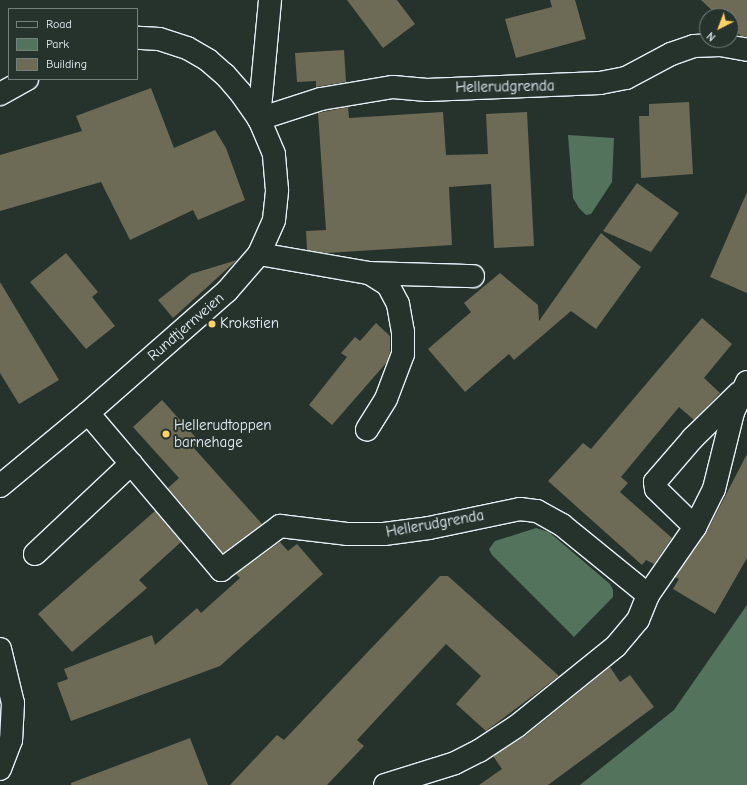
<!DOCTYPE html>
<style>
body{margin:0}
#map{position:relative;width:747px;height:785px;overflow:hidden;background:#26332d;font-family:"Comic Neue",sans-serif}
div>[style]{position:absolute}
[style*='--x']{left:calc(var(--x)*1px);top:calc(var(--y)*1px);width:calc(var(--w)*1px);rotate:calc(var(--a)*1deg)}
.green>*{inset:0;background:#54735c}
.building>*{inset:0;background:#6d6a56}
.roads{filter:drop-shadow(1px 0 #e8f1f8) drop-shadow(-1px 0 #e8f1f8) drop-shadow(0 1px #e8f1f8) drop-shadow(0 -1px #e8f1f8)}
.minor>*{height:22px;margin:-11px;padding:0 11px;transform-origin:11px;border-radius:11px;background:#26332d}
.dots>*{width:11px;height:11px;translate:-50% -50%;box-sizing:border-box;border:2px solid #26332d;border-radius:50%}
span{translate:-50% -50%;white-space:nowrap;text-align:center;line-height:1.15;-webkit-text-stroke:4px #26332d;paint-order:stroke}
.street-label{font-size:15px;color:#e8f1f8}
.poi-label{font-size:15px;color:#e8f1f8}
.left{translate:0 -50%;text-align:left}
.legend{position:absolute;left:8px;top:8px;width:130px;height:72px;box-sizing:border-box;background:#26332d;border:1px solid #747f7e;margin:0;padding:5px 7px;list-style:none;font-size:12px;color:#e8f1f8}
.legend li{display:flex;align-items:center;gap:8px;height:20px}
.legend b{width:20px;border:1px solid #747f7e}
.north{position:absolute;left:699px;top:8px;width:40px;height:40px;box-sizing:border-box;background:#26332d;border:1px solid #747f7e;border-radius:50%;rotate:222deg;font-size:11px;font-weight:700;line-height:16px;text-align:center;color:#e8f1f8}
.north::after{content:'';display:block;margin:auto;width:14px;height:18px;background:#ffd166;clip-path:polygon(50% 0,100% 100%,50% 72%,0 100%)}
</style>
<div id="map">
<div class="green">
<div style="clip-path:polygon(568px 135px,614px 138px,612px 182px,591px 214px,586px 215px,579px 208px,573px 198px)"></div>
<div style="clip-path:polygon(536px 528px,549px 532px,610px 584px,613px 590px,613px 597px,574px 637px,492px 555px,489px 549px,495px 541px)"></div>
<div style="clip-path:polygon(747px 605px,747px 785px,580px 785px,674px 710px)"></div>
</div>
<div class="building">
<div style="clip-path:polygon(347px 0,397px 0,415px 24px,383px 48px)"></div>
<div style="clip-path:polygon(550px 0,575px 0,586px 39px,516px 58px,505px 19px,552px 7px)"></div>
<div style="clip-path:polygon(701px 0,747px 0,747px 37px,741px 36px,731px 27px,731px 16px,718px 16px)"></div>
<div style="clip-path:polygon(344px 50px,346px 82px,316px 87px,316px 81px,297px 82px,295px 53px)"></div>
<div style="clip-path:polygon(151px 88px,174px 148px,215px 130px,226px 148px,245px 200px,198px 220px,193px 210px,130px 240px,101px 182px,0 211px,0 155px,82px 131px,76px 116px)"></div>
<div style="clip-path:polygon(689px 102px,693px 174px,641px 178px,639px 116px,649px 116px,649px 104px)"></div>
<div style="clip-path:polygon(348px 107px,349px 118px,443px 112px,446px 155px,488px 154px,486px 114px,527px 112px,534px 246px,494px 248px,491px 184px,449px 187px,452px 245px,327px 253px,307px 250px,306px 231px,326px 230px,318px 113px)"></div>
<div style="clip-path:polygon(637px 183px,679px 213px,651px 252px,603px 231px)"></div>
<div style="clip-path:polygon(747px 192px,747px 293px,710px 277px)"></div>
<div style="clip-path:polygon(601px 233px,641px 267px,596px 329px,571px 311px,514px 360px,509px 354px,465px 392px,428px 349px,471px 312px,464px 303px,500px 273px,538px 305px,539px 321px)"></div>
<div style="clip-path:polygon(66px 253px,98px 292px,92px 297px,115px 326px,86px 349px,30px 282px)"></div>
<div style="clip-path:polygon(237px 260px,173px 318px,158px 300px,191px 274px)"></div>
<div style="clip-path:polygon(0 282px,59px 380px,19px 404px,0 373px)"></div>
<div style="clip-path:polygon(702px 318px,732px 344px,704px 378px,720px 393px,694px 420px,679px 407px,621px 477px,628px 483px,620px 492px,672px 538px,654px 564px,646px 560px,642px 565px,548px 481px,583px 443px,591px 449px)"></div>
<div style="clip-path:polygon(376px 323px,390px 336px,390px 352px,387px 362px,332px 425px,309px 405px,347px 357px,341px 353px,355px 337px,360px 341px)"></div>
<div style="clip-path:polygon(162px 400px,199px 441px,193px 447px,262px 524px,223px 553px,168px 488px,179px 478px,133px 427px)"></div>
<div style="clip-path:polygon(747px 454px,747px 558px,715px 614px,673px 589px,679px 579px,675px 577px,706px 533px)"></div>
<div style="clip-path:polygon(155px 511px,181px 542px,139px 580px,147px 588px,72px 652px,38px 614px)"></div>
<div style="clip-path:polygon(280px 542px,288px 551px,297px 544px,323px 574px,220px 666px,71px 721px,57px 683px,68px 679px,64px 669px,152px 635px,155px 645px,197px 608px,201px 613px,240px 578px,236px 574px)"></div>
<div style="clip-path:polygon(440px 576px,448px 576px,559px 676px,486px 731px,456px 704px,481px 676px,446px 644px,357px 740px,364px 746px,327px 785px,230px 785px,277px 735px,284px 740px)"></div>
<div style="clip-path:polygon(610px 667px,620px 682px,630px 675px,654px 707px,548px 785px,479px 785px,502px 769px,493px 756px,525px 736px)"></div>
<div style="clip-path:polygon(190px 738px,208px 785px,71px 785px,71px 783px)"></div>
</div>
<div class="roads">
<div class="minor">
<div style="--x:0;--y:94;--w:31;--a:-29"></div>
<div style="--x:259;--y:119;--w:65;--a:-17.9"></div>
<div style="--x:321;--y:99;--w:73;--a:-9.5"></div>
<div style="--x:393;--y:87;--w:34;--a:5"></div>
<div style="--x:427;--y:90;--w:173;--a:-2.3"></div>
<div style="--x:600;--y:83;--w:26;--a:-11"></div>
<div style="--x:626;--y:78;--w:51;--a:-28.1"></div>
<div style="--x:671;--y:54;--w:24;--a:-19"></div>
<div style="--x:694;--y:46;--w:26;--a:-2"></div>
<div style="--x:720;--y:45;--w:27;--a:10"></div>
<div style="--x:259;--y:119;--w:120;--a:-84.7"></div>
<div style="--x:259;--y:254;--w:112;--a:9.8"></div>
<div style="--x:369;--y:273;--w:22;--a:32"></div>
<div style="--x:388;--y:285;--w:21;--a:62"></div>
<div style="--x:398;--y:304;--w:28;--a:80"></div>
<div style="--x:403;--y:332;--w:22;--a:90"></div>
<div style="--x:403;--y:354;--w:48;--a:110.7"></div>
<div style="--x:386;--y:399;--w:36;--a:122"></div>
<div style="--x:369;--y:273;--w:104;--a:1.7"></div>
<div style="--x:88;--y:413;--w:206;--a:49.7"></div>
<div style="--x:221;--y:570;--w:74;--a:-36.7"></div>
<div style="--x:280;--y:526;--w:67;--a:6.8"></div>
<div style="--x:347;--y:534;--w:37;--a:0"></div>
<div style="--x:384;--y:534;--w:45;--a:-7.6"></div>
<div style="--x:429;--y:528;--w:93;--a:-11.8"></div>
<div style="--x:520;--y:509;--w:17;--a:7"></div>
<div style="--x:537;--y:511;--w:29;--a:29"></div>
<div style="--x:562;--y:525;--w:111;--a:39.1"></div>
<div style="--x:0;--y:486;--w:114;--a:-39.7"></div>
<div style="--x:88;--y:413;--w:185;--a:-41.3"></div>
<div style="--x:227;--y:291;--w:49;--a:-49.1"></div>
<div style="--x:259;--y:254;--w:37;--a:-66"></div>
<div style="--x:274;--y:220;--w:30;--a:-84"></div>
<div style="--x:277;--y:190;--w:36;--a:-95"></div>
<div style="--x:274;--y:154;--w:38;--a:-113"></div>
<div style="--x:259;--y:119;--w:33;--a:-125"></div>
<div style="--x:240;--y:92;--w:23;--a:-131"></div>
<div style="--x:225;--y:75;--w:23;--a:-139"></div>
<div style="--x:208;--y:60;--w:24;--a:-150"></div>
<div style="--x:187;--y:48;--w:29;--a:-162"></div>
<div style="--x:159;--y:39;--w:22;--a:-177"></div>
<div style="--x:695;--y:527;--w:54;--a:-135.7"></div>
<div style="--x:656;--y:489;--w:7;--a:-98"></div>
<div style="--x:655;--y:482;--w:58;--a:-49.2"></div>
<div style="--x:693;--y:438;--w:64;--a:-44.4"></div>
<div style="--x:35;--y:554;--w:132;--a:-43.2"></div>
<div style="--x:0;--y:649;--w:56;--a:76.5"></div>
<div style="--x:13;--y:703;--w:37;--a:93"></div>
<div style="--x:11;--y:740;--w:31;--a:111"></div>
<div style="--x:385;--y:785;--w:73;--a:-17.4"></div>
<div style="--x:455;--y:763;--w:27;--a:-27"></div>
<div style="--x:479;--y:751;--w:45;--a:-33.3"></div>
<div style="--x:517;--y:726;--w:127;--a:-38.9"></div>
<div style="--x:616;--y:646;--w:34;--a:-50"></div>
<div style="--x:638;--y:620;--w:27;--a:-68"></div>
<div style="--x:648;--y:595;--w:83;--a:-55.3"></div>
<div style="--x:695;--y:527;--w:42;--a:-63.4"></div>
<div style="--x:714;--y:489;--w:79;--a:-76.1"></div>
<div style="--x:733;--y:412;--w:33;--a:-65"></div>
</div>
</div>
<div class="dots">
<div style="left:212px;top:324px;background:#ffd166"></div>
<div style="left:166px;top:434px;background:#ffd166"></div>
</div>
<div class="street-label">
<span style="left:505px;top:87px;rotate:-1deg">Hellerudgrenda</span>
<span style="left:186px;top:327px;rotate:-41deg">Rundtjernveien</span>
<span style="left:435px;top:524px;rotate:-10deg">Hellerudgrenda</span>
</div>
<div class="poi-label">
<span class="left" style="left:220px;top:324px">Krokstien</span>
<span class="left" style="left:174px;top:434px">Hellerudtoppen<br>barnehage</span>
</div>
<ul class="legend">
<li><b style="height:5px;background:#26332d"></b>Road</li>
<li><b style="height:11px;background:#54735c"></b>Park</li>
<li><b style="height:11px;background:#6d6a56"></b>Building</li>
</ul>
<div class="north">N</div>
</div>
